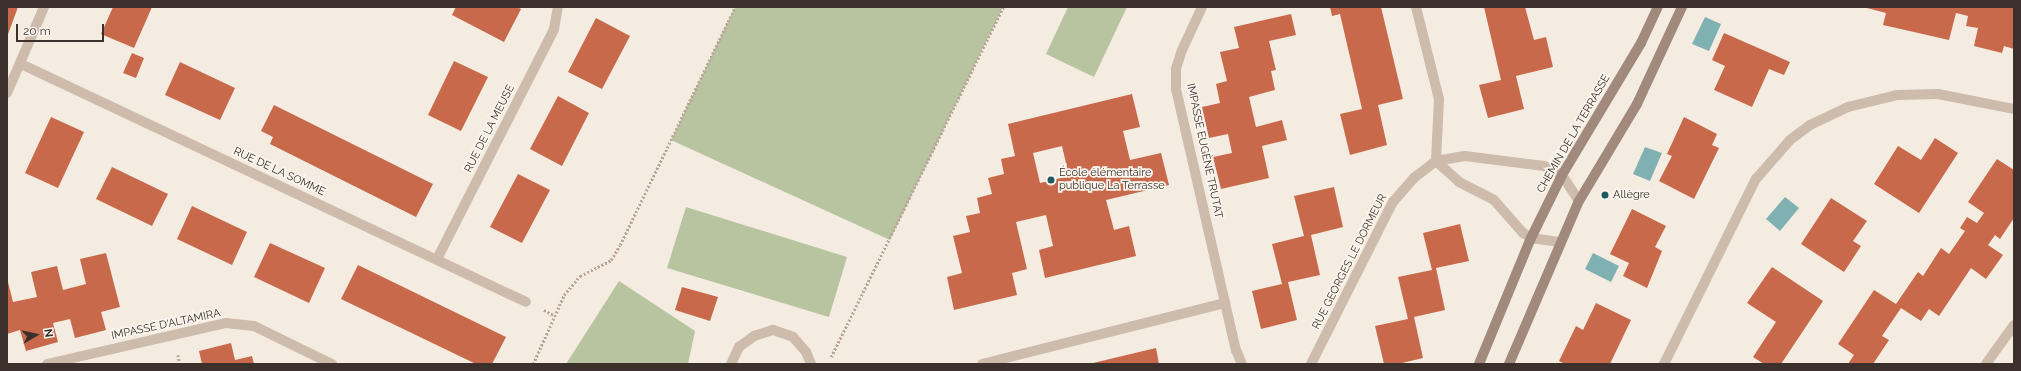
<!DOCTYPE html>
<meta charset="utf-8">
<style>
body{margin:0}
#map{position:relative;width:2021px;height:371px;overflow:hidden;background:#f4ebe1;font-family:Raleway,sans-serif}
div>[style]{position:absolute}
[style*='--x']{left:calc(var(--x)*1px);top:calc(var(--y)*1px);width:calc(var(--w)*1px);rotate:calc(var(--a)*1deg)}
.green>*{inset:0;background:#b8c4a0}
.water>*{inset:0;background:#7fb0b2}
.building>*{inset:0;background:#c8694b}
.path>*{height:2.5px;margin-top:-1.25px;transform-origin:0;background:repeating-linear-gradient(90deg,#b9a596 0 2px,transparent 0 4px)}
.street>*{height:10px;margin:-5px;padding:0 5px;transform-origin:5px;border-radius:5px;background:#cdbbac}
.secondary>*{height:10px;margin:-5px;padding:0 5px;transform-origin:5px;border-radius:5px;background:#a18a7d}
.dots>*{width:11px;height:11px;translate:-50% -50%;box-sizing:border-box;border:2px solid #fbf5ee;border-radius:50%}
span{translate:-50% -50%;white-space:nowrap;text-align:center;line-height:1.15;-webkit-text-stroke:3.5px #fbf5ee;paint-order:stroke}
.street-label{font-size:11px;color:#3b302b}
.poi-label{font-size:11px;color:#3b302b}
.left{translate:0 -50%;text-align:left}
.frame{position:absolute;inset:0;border:8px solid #3b302b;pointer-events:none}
.north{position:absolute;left:16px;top:315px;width:40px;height:40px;-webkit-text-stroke:3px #fbf5ee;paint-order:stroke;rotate:81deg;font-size:11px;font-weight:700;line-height:16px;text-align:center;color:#3b302b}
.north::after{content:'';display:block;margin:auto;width:14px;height:18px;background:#3b302b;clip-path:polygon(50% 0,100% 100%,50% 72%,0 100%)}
.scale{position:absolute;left:16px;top:24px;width:88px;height:18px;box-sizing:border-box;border:2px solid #3b302b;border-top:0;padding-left:5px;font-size:12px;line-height:14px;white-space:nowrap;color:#3b302b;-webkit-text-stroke:3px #fbf5ee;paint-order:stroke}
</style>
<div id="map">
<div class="green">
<div style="clip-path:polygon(735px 7px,1003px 7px,890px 240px,671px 140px)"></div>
<div style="clip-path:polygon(1068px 7px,1127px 7px,1094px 77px,1046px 54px)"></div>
<div style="clip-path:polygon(686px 207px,847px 257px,829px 317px,667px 268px)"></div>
<div style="clip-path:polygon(619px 281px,695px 331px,688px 364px,566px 364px)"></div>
</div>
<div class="water">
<div style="clip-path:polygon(1705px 17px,1721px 24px,1709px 51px,1692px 44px)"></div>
<div style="clip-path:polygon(1645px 147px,1662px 153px,1650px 181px,1633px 174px)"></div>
<div style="clip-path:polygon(1785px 197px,1799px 208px,1780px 231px,1766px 219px)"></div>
<div style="clip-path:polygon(1593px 253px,1619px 266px,1611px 282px,1585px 269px)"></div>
</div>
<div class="building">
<div style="clip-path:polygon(7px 7px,18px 7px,7px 37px)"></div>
<div style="clip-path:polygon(113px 7px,152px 7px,134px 48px,101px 34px)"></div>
<div style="clip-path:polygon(456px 7px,517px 7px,521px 9px,504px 42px,452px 15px)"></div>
<div style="clip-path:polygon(1330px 7px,1381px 7px,1403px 99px,1378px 105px,1387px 145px,1350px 155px,1340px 114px,1362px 109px,1340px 14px,1332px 16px)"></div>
<div style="clip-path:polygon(1484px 7px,1525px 7px,1534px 40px,1546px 37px,1553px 67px,1516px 76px,1524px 109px,1488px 118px,1479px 85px,1501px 80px)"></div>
<div style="clip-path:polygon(1863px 7px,2014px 7px,2014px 49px,2004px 46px,2002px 53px,1974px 46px,1978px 28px,1966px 26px,1968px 16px,1956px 13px,1949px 40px,1883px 25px,1886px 13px)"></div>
<div style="clip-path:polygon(1291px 14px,1296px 35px,1269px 41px,1276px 70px,1271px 71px,1275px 90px,1249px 97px,1256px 127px,1282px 120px,1287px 140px,1262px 146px,1269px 178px,1221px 189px,1213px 157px,1232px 153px,1228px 134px,1209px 138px,1202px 107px,1220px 103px,1216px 84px,1227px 81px,1220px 52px,1239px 48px,1234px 27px)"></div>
<div style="clip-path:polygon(596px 18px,630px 36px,602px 89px,568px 72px)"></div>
<div style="clip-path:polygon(1724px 33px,1790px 62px,1784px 75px,1769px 69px,1752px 107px,1714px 90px,1725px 66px,1712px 60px)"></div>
<div style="clip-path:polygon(132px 53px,144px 58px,136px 78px,123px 73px)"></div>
<div style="clip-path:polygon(454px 61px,488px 77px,461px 131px,428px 115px)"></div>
<div style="clip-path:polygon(180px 62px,235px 88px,220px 120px,165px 95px)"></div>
<div style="clip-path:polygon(evenodd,1132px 94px,1140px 127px,1123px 131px,1130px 160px,1161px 153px,1169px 185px,1106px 200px,1114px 230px,1129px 226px,1136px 256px,1045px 278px,1039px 250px,1053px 246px,1046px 215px,1016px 222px,1027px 269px,1012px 273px,1017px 295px,954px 310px,947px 277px,962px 273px,953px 236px,970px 232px,966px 216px,980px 213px,977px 198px,992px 194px,988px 178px,1004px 174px,1001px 159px,1015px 156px,1008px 124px,1132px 94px,1062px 146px,1069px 176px,1040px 183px,1033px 153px,1062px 146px)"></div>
<div style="clip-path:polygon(558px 96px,589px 113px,562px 166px,530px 149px)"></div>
<div style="clip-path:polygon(274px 105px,433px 184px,416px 217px,270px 144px,273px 137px,261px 131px)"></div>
<div style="clip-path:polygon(51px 117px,84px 132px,58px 188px,25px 173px)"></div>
<div style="clip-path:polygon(1684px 117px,1717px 134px,1712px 145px,1719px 148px,1694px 199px,1659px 181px,1672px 156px,1667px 154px)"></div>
<div style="clip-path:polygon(1935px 138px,1958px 153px,1919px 213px,1874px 184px,1898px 146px,1921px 160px)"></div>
<div style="clip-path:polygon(1997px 159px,2014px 170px,2014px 218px,2000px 239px,1995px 235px,1988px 245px,2003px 255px,1986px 279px,1971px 268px,1939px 316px,1929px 309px,1921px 321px,1901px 308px,1882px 336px,1889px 340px,1873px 364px,1848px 364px,1854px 355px,1838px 344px,1874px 290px,1896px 304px,1918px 272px,1923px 276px,1941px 248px,1949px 254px,1965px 231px,1960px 228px,1967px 217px,1977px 223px,1984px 213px,1968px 202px)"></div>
<div style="clip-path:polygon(112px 167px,168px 194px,152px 226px,96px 199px)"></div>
<div style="clip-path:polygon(518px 174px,550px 190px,522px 243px,490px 227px)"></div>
<div style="clip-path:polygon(1334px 187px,1343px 227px,1311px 235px,1320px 275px,1288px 282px,1297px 320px,1261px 329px,1252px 291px,1282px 284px,1272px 244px,1304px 236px,1294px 196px)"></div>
<div style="clip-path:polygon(1831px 198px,1867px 221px,1853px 241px,1861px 246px,1844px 272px,1801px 244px)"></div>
<div style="clip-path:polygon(192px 206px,247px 232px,232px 265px,177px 239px)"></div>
<div style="clip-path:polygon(1632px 209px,1666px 226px,1655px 247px,1662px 251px,1647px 288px,1623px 276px,1629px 263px,1610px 254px)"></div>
<div style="clip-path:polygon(1460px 224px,1469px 261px,1436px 268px,1445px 310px,1414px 317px,1423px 358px,1398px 364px,1384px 364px,1375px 326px,1408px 319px,1398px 277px,1432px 270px,1423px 233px)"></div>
<div style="clip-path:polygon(270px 243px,325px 268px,309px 303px,254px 277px)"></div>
<div style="clip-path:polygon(106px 253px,120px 307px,101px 312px,106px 330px,75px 338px,70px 319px,53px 323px,58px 342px,26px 351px,20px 330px,7px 334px,7px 278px,13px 302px,37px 297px,31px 272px,57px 266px,63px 290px,86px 284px,80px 259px)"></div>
<div style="clip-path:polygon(358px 265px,506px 337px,492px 364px,476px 364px,341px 299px)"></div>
<div style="clip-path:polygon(1772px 267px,1823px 301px,1781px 364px,1764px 364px,1753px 357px,1776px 322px,1747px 303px)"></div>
<div style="clip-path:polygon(682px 287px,718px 297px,710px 321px,675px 310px)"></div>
<div style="clip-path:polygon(1596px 303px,1631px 320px,1610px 364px,1565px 364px,1559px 361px,1576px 326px,1583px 330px)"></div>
<div style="clip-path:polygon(231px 343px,235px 360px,252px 356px,254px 364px,202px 364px,199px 351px)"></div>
<div style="clip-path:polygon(1156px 348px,1159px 364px,1093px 364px,1093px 363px)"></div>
</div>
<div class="path">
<div style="--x:544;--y:310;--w:11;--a:27"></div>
<div style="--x:178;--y:355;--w:9;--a:77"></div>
<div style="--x:831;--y:357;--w:390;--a:-63.8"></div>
<div style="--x:533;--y:364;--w:76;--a:-65.8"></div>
<div style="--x:564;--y:295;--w:25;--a:-50"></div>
<div style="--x:580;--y:276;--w:35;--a:-27"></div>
<div style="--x:611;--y:260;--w:17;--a:-59"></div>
<div style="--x:620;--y:245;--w:264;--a:-64.2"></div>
</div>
<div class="street">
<div style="--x:1202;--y:7;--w:47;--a:114.9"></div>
<div style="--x:1182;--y:50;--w:20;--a:108"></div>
<div style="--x:1176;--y:69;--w:20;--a:90"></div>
<div style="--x:1176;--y:89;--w:268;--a:77.1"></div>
<div style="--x:1236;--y:350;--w:15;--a:67"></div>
<div style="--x:1416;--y:7;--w:95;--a:76"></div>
<div style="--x:1439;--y:99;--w:62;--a:92.8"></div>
<div style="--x:21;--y:64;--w:558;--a:25.23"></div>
<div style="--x:7;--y:93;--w:94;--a:-66.7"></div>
<div style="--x:1436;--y:161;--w:31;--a:42"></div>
<div style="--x:1459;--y:182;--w:39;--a:27"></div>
<div style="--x:1494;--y:200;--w:44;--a:48.7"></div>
<div style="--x:1523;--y:233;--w:9;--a:32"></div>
<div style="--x:1531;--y:238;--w:28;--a:8"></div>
<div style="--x:437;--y:259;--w:258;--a:-63"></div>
<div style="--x:554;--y:29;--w:22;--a:-80"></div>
<div style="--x:47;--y:364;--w:184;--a:-12.9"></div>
<div style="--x:226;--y:323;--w:28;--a:6"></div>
<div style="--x:254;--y:326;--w:87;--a:26"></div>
<div style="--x:731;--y:364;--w:19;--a:-65"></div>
<div style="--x:739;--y:347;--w:19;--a:-36"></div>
<div style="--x:754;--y:336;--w:20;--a:-18"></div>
<div style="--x:773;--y:330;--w:21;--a:19"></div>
<div style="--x:793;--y:337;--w:20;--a:49"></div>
<div style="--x:806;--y:352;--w:13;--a:67"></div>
<div style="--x:982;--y:364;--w:251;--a:-14.1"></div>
<div style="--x:1311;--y:364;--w:182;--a:-63.2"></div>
<div style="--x:1393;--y:202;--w:32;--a:-49"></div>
<div style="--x:1414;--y:178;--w:28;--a:-38"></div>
<div style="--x:1436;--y:161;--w:29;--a:-10"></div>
<div style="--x:1465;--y:156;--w:80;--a:7.2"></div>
<div style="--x:1544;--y:166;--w:20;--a:27"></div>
<div style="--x:1562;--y:175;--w:31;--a:57"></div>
<div style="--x:1664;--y:364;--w:207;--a:-63.6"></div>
<div style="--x:1756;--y:179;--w:52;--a:-48.9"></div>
<div style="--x:1790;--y:140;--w:25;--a:-37"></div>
<div style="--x:1810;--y:125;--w:42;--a:-25.3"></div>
<div style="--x:1848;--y:107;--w:50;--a:-13.8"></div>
<div style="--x:1897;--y:95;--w:41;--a:-1.4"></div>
<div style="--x:1938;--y:94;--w:77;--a:11.2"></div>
<div style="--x:1986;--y:364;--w:48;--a:-54.3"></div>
</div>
<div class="secondary">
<div style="--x:1479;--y:364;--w:136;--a:-67.6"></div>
<div style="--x:1531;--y:238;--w:70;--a:-63.8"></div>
<div style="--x:1562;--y:175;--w:154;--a:-59.1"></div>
<div style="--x:1641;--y:43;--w:40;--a:-65"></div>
<div style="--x:1509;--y:364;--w:177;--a:-66.8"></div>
<div style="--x:1579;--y:201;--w:113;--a:-59.1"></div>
<div style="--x:1637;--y:104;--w:107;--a:-65.1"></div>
</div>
<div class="dots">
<div style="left:1051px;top:180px;background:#1f5a5e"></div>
<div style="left:1605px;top:195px;background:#1f5a5e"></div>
</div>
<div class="street-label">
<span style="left:490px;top:129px;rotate:-63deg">RUE DE LA MEUSE</span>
<span style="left:1574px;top:134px;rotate:-60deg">CHEMIN DE LA TERRASSE</span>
<span style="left:1204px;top:151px;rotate:78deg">IMPASSE EUGÈNE TRUTAT</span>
<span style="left:279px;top:172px;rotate:25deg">RUE DE LA SOMME</span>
<span style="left:1350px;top:262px;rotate:-63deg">RUE GEORGES LE DORMEUR</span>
<span style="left:166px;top:325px;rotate:-12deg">IMPASSE D'ALTAMIRA</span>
</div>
<div class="poi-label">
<span class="left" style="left:1059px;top:180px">École élémentaire<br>publique La Terrasse</span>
<span class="left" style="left:1613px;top:195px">Allègre</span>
</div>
<div class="frame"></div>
<div class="north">N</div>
<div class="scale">20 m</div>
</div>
